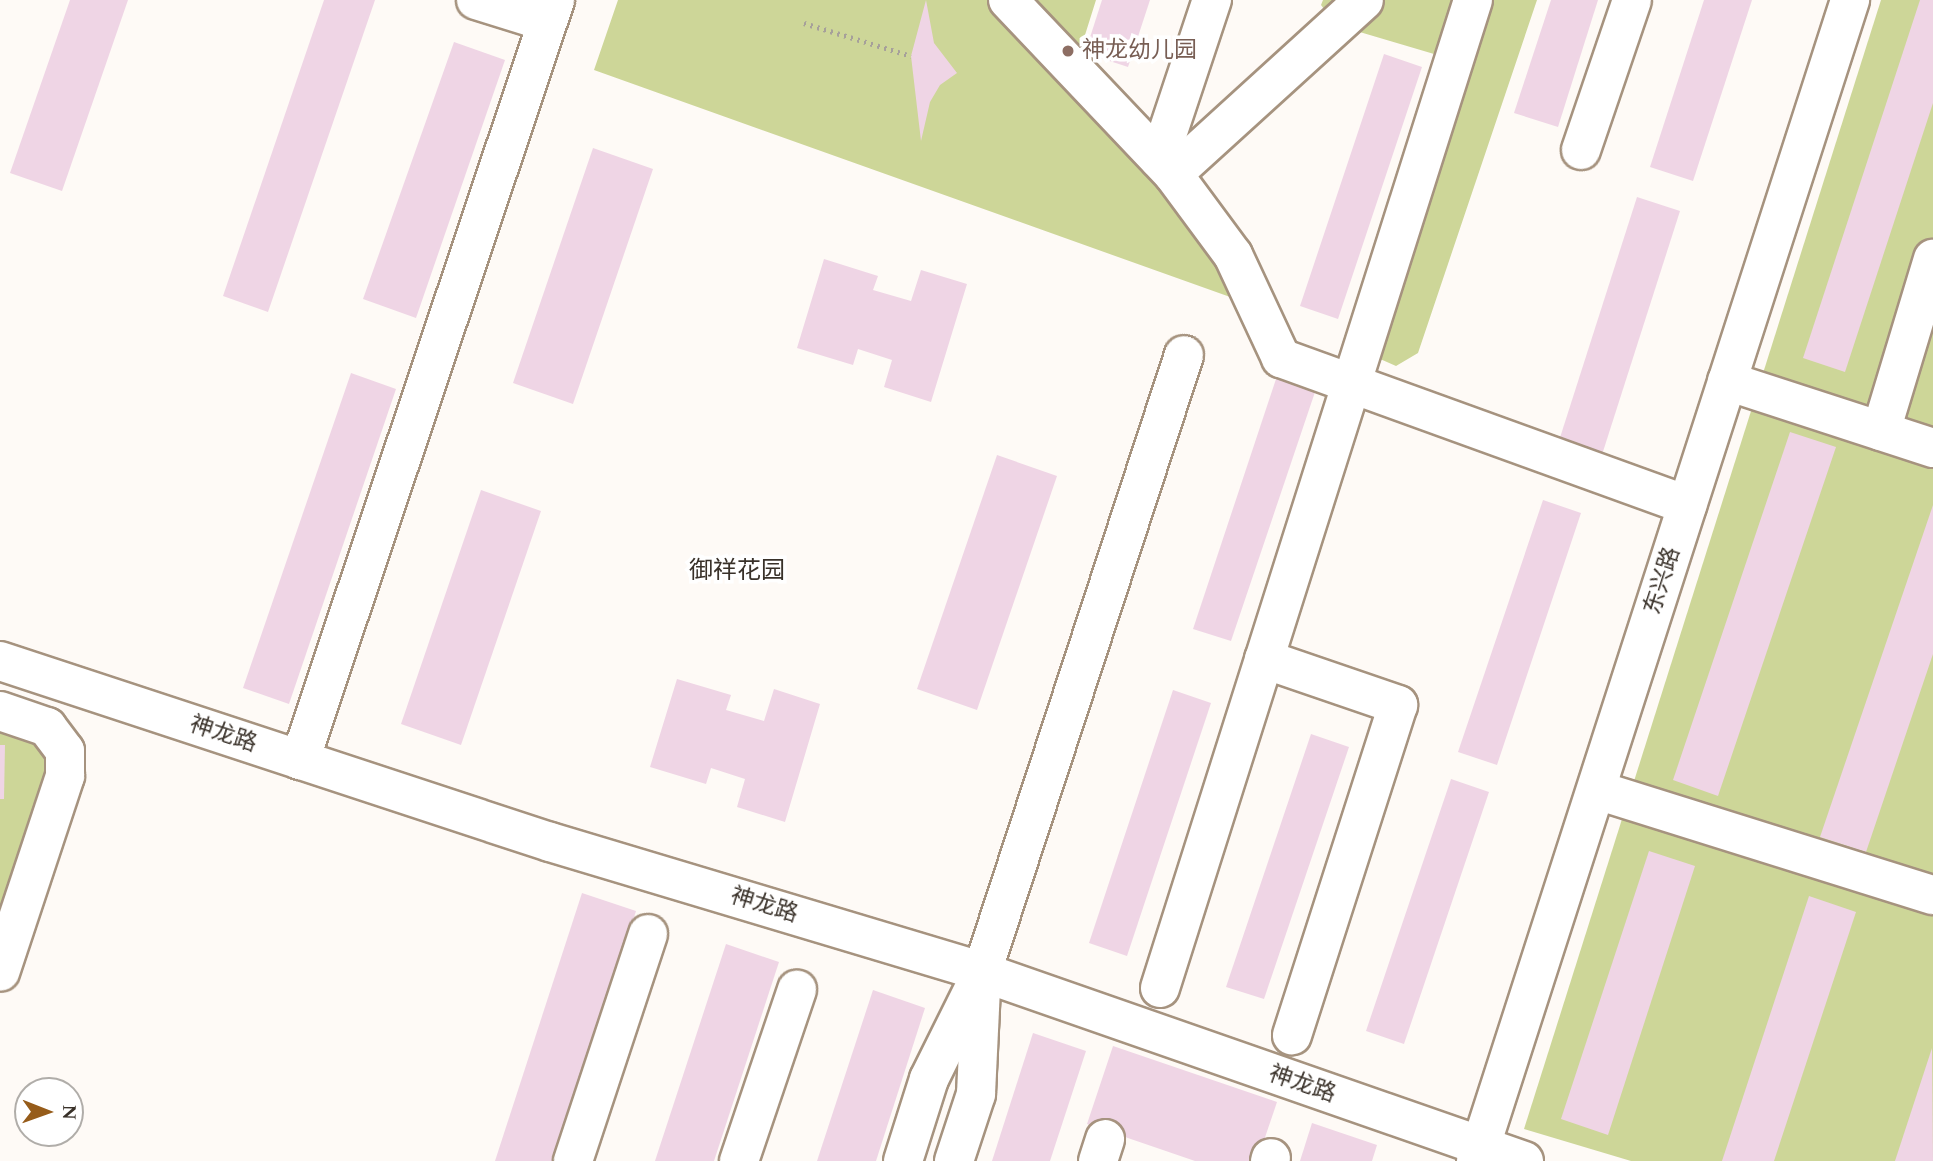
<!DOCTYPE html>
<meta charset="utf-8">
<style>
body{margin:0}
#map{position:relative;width:1933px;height:1161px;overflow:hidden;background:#fefaf6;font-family:Spectral,"Noto Sans SC",serif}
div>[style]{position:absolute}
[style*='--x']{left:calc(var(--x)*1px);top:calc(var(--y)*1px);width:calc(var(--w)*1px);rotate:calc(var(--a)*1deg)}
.green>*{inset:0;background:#cdd698}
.building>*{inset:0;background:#efd5e5}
.path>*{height:4.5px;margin-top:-2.25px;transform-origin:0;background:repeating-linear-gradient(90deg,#a6a09a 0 2px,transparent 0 7px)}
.roads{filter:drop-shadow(2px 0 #a6937f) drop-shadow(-2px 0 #a6937f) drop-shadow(0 2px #a6937f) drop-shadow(0 -2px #a6937f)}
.minor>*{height:38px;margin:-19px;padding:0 19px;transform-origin:19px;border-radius:19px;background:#fff}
.dots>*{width:19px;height:19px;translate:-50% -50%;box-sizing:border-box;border:4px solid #fff;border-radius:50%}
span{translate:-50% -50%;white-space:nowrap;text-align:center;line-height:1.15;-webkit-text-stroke:7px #fff;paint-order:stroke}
.education-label{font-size:23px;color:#785e54}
.left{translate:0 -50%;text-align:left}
.street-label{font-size:23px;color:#393129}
.neighbourhood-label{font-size:24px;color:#393129}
.north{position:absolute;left:14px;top:1077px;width:70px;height:70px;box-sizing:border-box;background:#fff;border:2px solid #b0ada9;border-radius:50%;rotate:91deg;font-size:19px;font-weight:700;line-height:28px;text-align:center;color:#393129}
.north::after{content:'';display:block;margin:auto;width:24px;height:32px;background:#965c1a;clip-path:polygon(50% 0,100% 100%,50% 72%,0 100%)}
</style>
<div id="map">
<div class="green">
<div style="clip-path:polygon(618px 0,1096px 0,1074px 70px,1261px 308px,594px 70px)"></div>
<div style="clip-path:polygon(1323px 0,1537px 0,1418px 353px,1396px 366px,1362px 351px,1448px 79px,1434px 54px,1336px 25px,1321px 5px)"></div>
<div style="clip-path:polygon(1881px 0,1933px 0,1933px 1161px,1631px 1161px,1524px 1129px)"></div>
<div style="clip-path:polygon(0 711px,65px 751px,0 971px)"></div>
</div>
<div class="building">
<div style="clip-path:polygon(70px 0,128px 0,62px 191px,10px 173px)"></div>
<div style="clip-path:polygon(324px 0,375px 0,268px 312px,223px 296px)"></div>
<div style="clip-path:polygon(926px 0,934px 43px,957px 73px,940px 85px,930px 102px,921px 141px,911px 56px)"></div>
<div style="clip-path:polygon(1102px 0,1150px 0,1128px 67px,1085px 53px)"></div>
<div style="clip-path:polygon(1551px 0,1598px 0,1558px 127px,1514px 113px)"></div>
<div style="clip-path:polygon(1704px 0,1752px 0,1693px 181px,1650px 167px)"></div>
<div style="clip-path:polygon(1920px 0,1933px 0,1933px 103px,1845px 372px,1803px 358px)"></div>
<div style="clip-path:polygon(454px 42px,505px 60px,416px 318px,363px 299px)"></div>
<div style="clip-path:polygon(1384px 54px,1422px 67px,1338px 319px,1300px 306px)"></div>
<div style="clip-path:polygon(593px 148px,653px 169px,573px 404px,513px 383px)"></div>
<div style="clip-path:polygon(1637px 197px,1680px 211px,1600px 461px,1557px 447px)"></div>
<div style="clip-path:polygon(824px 259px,878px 276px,873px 290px,911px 301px,921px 270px,967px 284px,931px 402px,884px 387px,892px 360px,858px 349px,853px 365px,797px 348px)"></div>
<div style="clip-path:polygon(351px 373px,396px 389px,289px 704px,243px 688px)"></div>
<div style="clip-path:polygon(1277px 376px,1316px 389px,1231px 641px,1193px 629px)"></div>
<div style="clip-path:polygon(1790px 432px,1836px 447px,1718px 796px,1673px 780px)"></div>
<div style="clip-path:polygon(997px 455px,1057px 476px,977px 710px,917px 689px)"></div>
<div style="clip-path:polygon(481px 490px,541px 511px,461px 745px,401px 724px)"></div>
<div style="clip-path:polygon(1543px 500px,1581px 513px,1497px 765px,1458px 752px)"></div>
<div style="clip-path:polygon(1933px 505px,1933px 654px,1866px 852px,1820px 837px)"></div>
<div style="clip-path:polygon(677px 679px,731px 695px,726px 710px,764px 721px,774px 689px,820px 704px,785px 822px,737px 807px,745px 779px,711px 768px,706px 784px,650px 767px)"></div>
<div style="clip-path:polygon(1173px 690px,1211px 703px,1127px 956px,1089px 943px)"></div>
<div style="clip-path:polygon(1311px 734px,1349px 747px,1264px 999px,1226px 987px)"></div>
<div style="clip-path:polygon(0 745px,5px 745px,4px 799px,0 799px)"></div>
<div style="clip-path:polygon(1451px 779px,1489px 792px,1404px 1044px,1366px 1031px)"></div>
<div style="clip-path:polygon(1649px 851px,1695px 866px,1608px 1135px,1561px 1119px)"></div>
<div style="clip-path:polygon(582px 893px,636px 911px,554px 1161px,495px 1161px)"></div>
<div style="clip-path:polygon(1809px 896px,1856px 912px,1774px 1161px,1722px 1161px)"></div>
<div style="clip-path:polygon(726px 944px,779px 962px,714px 1161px,655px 1161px)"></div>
<div style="clip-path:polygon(873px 990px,925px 1008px,876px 1161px,817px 1161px)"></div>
<div style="clip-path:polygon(1033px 1033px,1086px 1051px,1050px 1161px,992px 1161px)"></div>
<div style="clip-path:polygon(1113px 1046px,1277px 1102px,1257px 1161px,1195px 1161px,1087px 1124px)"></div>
<div style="clip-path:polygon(1932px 1048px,1933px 1161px,1895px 1161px)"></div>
<div style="clip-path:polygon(1312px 1123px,1377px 1145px,1372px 1161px,1300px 1161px)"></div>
</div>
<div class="path">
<div style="--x:804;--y:23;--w:112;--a:17.1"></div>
</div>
<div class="roads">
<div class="minor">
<div style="--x:476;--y:0;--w:74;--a:17.2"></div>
<div style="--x:1008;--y:0;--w:240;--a:46.5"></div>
<div style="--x:1173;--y:174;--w:258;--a:-42.3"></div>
<div style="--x:1581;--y:150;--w:158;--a:-71.2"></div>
<div style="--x:1159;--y:159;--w:168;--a:-71.6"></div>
<div style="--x:1173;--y:174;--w:101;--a:53.5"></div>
<div style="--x:1233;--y:255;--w:114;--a:65"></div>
<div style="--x:1281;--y:358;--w:432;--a:19.9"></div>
<div style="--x:1727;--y:381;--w:217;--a:18"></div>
<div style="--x:1881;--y:431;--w:180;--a:-73.2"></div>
<div style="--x:1264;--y:659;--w:142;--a:18.9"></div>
<div style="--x:1398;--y:705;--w:347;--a:107.8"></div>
<div style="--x:0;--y:661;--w:579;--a:18.22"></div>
<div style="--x:550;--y:842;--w:451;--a:16.7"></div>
<div style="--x:982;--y:972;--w:574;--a:19.22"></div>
<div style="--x:0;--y:711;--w:50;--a:18.8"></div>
<div style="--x:47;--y:727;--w:30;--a:53"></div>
<div style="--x:65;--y:751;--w:25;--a:90"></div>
<div style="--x:65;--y:776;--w:206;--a:108.3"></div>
<div style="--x:300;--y:760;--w:802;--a:-71.45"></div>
<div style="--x:1597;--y:790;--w:352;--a:17.4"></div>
<div style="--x:1160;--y:988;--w:1036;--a:-72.42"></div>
<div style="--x:573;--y:1161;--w:239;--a:-71.7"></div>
<div style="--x:739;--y:1161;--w:181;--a:-71.3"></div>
<div style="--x:903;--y:1161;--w:86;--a:-72.4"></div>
<div style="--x:929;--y:1079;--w:119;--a:-63.6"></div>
<div style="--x:982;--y:972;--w:649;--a:-71.87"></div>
<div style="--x:954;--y:1161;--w:71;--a:-71.8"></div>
<div style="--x:976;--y:1094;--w:106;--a:-87.3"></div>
<div style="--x:1098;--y:1161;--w:23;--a:-72"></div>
<div style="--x:1270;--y:1161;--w:3;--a:-72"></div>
<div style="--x:1476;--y:1161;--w:1220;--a:-72.14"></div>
</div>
</div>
<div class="dots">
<div style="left:1068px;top:51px;background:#8d6e63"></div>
</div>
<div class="education-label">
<span class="left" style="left:1082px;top:51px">神龙幼儿园</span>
</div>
<div class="street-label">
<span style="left:1663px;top:581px;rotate:-72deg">东兴路</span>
<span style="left:223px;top:735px;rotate:18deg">神龙路</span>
<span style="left:764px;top:906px;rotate:17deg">神龙路</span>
<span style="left:1302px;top:1085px;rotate:19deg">神龙路</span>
</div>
<div class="neighbourhood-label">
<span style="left:737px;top:572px">御祥花园</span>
</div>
<div class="north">N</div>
</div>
